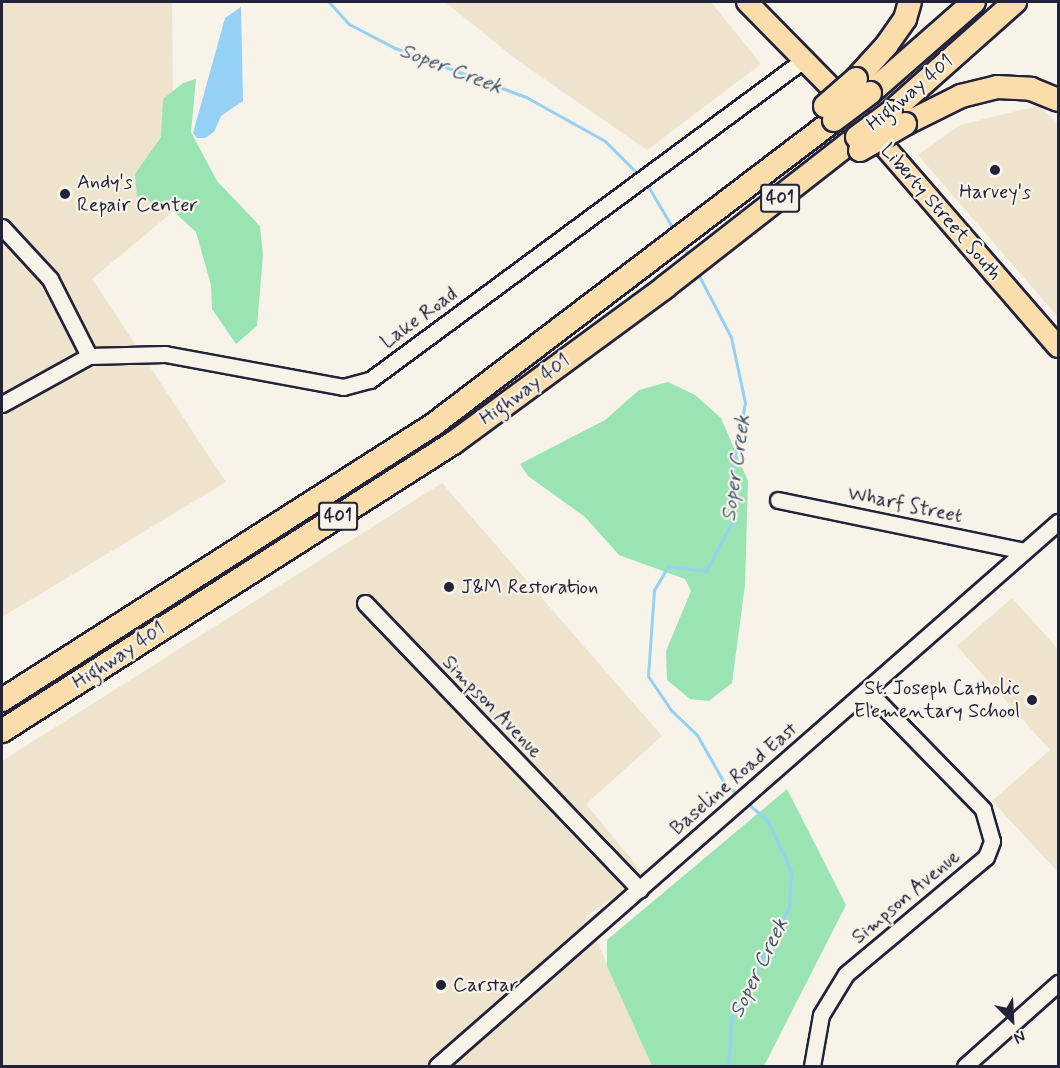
<!DOCTYPE html>
<style>
body{margin:0}
#map{position:relative;width:1060px;height:1068px;overflow:hidden;background:#f7f3e8;font-family:Mynerve,sans-serif}
div>[style]{position:absolute}
[style*='--x']{left:calc(var(--x)*1px);top:calc(var(--y)*1px);width:calc(var(--w)*1px);rotate:calc(var(--a)*1deg)}
.built>*{inset:0;background:#eee3cd}
.green>*{inset:0;background:#9ae4b3}
.water>*{inset:0;background:#95d0f5}
.stream>*{height:3px;margin:-1.5px;padding:0 1.5px;transform-origin:1.5px;border-radius:1.5px;background:#95d0f5}
.roads{filter:drop-shadow(2px 0 #22223b) drop-shadow(-2px 0 #22223b) drop-shadow(0 2px #22223b) drop-shadow(0 -2px #22223b)}
.minor>*{height:15px;margin:-7.5px;padding:0 7.5px;transform-origin:7.5px;border-radius:7.5px;background:#f7f3e8}
.major>*{height:20px;margin:-10px;padding:0 10px;transform-origin:10px;border-radius:10px;background:#faddab}
.highway>*{height:22px;margin:-11px;padding:0 11px;transform-origin:11px;border-radius:11px;background:#faddab}
.bridges{filter:drop-shadow(2px 0 #22223b) drop-shadow(-2px 0 #22223b) drop-shadow(0 2px #22223b) drop-shadow(0 -2px #22223b)}
.highway-bridge>*{height:22px;margin:-11px;padding:0 11px;transform-origin:11px;border-radius:11px;background:#faddab}
.dots>*{width:16px;height:16px;translate:-50% -50%;box-sizing:border-box;border:3px solid #f7f3e8;border-radius:50%}
span{translate:-50% -50%;white-space:nowrap;text-align:center;line-height:1.15;-webkit-text-stroke:4.5px #f7f3e8;paint-order:stroke}
.shield-label span{padding:2px 4px;background:#f7f3e8;border:2px solid;border-radius:4px;-webkit-text-stroke-width:0}
.shield-label{font-size:18px;color:#22223b;font-weight:700}
.street-label{font-size:20px;color:#22223b}
.poi-label{font-size:20px;color:#22223b}
.left{translate:0 -50%;text-align:left}
.right{translate:-100% -50%;text-align:right}
.water-label{font-size:21px;color:#445673;font-style:italic}
.frame{position:absolute;inset:0;border:3px solid #22223b;pointer-events:none}
.north{position:absolute;left:982px;top:990px;width:60px;height:60px;-webkit-text-stroke:4px #f7f3e8;paint-order:stroke;rotate:156deg;font-size:16px;font-weight:700;line-height:24px;text-align:center;color:#22223b}
.north::after{content:'';display:block;margin:auto;width:21px;height:27px;background:#22223b;clip-path:polygon(50% 0,100% 100%,50% 72%,0 100%)}
</style>
<div id="map">
<div class="built">
<div style="clip-path:polygon(2px 2px,172px 2px,174px 211px,92px 279px,226px 482px,2px 617px)"></div>
<div style="clip-path:polygon(445px 2px,711px 2px,761px 64px,647px 150px,517px 60px)"></div>
<div style="clip-path:polygon(1038px 106px,1058px 123px,1058px 317px,918px 155px,960px 125px)"></div>
<div style="clip-path:polygon(442px 483px,662px 736px,586px 804px,646px 877px,586px 916px,652px 1066px,2px 1066px,2px 761px)"></div>
<div style="clip-path:polygon(1012px 598px,1058px 649px,1058px 872px,992px 801px,1050px 750px,957px 646px)"></div>
</div>
<div class="green">
<div style="clip-path:polygon(196px 79px,191px 132px,217px 181px,260px 226px,263px 255px,257px 326px,236px 344px,212px 309px,211px 285px,196px 232px,173px 211px,137px 196px,135px 174px,161px 137px,163px 99px,183px 83px)"></div>
<div style="clip-path:polygon(668px 382px,695px 395px,721px 418px,748px 481px,745px 585px,732px 683px,709px 701px,690px 699px,667px 680px,666px 651px,691px 591px,685px 579px,619px 555px,585px 517px,528px 476px,520px 464px,605px 420px,639px 390px)"></div>
<div style="clip-path:polygon(787px 789px,846px 905px,764px 1066px,652px 1066px,607px 966px,607px 940px)"></div>
</div>
<div class="water">
<div style="clip-path:polygon(241px 7px,243px 101px,221px 116px,214px 132px,205px 138px,197px 138px,193px 133px,225px 18px)"></div>
</div>
<div class="stream">
<div style="--x:329;--y:2;--w:30;--a:48"></div>
<div style="--x:349;--y:24;--w:52;--a:27.6"></div>
<div style="--x:395;--y:48;--w:140;--a:20.5"></div>
<div style="--x:526;--y:97;--w:90;--a:29.1"></div>
<div style="--x:605;--y:141;--w:47;--a:45"></div>
<div style="--x:645;--y:181;--w:59;--a:59.5"></div>
<div style="--x:683;--y:245;--w:14;--a:65"></div>
<div style="--x:697;--y:272;--w:73;--a:62.4"></div>
<div style="--x:731;--y:337;--w:67;--a:78"></div>
<div style="--x:745;--y:403;--w:75;--a:100.7"></div>
<div style="--x:731;--y:477;--w:43;--a:87.3"></div>
<div style="--x:733;--y:520;--w:58;--a:117.9"></div>
<div style="--x:706;--y:571;--w:38;--a:-173"></div>
<div style="--x:668;--y:566;--w:28;--a:120"></div>
<div style="--x:654;--y:590;--w:86;--a:94"></div>
<div style="--x:648;--y:676;--w:40;--a:56"></div>
<div style="--x:670;--y:709;--w:37;--a:44"></div>
<div style="--x:697;--y:735;--w:56;--a:60.3"></div>
<div style="--x:725;--y:784;--w:17;--a:40"></div>
<div style="--x:728;--y:1066;--w:51;--a:-85.5"></div>
<div style="--x:732;--y:1015;--w:122;--a:-62.2"></div>
<div style="--x:789;--y:907;--w:36;--a:-87"></div>
<div style="--x:791;--y:871;--w:55;--a:-114.7"></div>
<div style="--x:768;--y:821;--w:30;--a:-139"></div>
</div>
<div class="roads">
<div class="minor">
<div style="--x:2;--y:227;--w:71;--a:47.3"></div>
<div style="--x:50;--y:279;--w:86;--a:63.1"></div>
<div style="--x:2;--y:404;--w:99;--a:-28.9"></div>
<div style="--x:89;--y:356;--w:76;--a:-1.5"></div>
<div style="--x:165;--y:354;--w:181;--a:10.5"></div>
<div style="--x:343;--y:387;--w:28;--a:-15"></div>
<div style="--x:370;--y:380;--w:537;--a:-36.44"></div>
<div style="--x:778;--y:500;--w:251;--a:11.7"></div>
<div style="--x:365;--y:603;--w:397;--a:46.2"></div>
<div style="--x:437;--y:1066;--w:826;--a:-41.22"></div>
<div style="--x:812;--y:1066;--w:52;--a:-80"></div>
<div style="--x:821;--y:1015;--w:48;--a:-58.6"></div>
<div style="--x:846;--y:974;--w:182;--a:-39.9"></div>
<div style="--x:986;--y:857;--w:17;--a:-69"></div>
<div style="--x:992;--y:841;--w:33;--a:-106"></div>
<div style="--x:983;--y:809;--w:166;--a:-134.3"></div>
<div style="--x:965;--y:1066;--w:125;--a:-41.7"></div>
</div>
<div class="major">
<div style="--x:747;--y:2;--w:150;--a:45.5"></div>
<div style="--x:852;--y:109;--w:315;--a:49.1"></div>
</div>
<div class="highway">
<div style="--x:856;--y:79;--w:45;--a:-47.7"></div>
<div style="--x:886;--y:46;--w:33;--a:-55"></div>
<div style="--x:905;--y:19;--w:18;--a:-74"></div>
<div style="--x:870;--y:93;--w:138;--a:-41.2"></div>
<div style="--x:891;--y:112;--w:166;--a:-41.6"></div>
<div style="--x:905;--y:124;--w:63;--a:-26.6"></div>
<div style="--x:961;--y:96;--w:37;--a:-14"></div>
<div style="--x:997;--y:87;--w:34;--a:3"></div>
<div style="--x:1031;--y:89;--w:29;--a:22"></div>
<div style="--x:2;--y:700;--w:511;--a:-32.54"></div>
<div style="--x:433;--y:425;--w:504;--a:-37.26"></div>
<div style="--x:2;--y:731;--w:535;--a:-32.56"></div>
<div style="--x:453;--y:443;--w:263;--a:-36.3"></div>
<div style="--x:665;--y:287;--w:239;--a:-38"></div>
</div>
</div>
<div class="bridges">
<div class="highway-bridge">
<div style="--x:825;--y:106;--w:41;--a:-41.1"></div>
<div style="--x:834;--y:120;--w:45;--a:-36.9"></div>
<div style="--x:857;--y:137;--w:42;--a:-36.3"></div>
<div style="--x:860;--y:150;--w:52;--a:-30"></div>
</div>
</div>
<div class="dots">
<div style="left:995px;top:170px;background:#22223b"></div>
<div style="left:65px;top:194px;background:#22223b"></div>
<div style="left:449px;top:587px;background:#22223b"></div>
<div style="left:1032px;top:700px;background:#22223b"></div>
<div style="left:441px;top:985px;background:#22223b"></div>
</div>
<div class="shield-label">
<span style="left:780px;top:198px">401</span>
<span style="left:338px;top:516px">401</span>
</div>
<div class="street-label">
<span style="left:910px;top:93px;rotate:-40deg">Highway 401</span>
<span style="left:941px;top:212px;rotate:49deg">Liberty Street South</span>
<span style="left:419px;top:318px;rotate:-36deg">Lake Road</span>
<span style="left:525px;top:390px;rotate:-36deg">Highway 401</span>
<span style="left:905px;top:505px;rotate:12deg">Wharf Street</span>
<span style="left:119px;top:656px;rotate:-33deg">Highway 401</span>
<span style="left:492px;top:707px;rotate:46deg">Simpson Avenue</span>
<span style="left:734px;top:779px;rotate:-41deg">Baseline Road East</span>
<span style="left:906px;top:897px;rotate:-40deg">Simpson Avenue</span>
</div>
<div class="poi-label">
<span class="left" style="left:77px;top:194px">Andy's<br>Repair Center</span>
<span style="left:995px;top:192px">Harvey's</span>
<span class="left" style="left:461px;top:587px">J&amp;M Restoration</span>
<span class="right" style="left:1020px;top:700px">St. Joseph Catholic<br>Elementary School</span>
<span class="left" style="left:453px;top:985px">Carstar</span>
</div>
<div class="water-label">
<span style="left:451px;top:69px;rotate:21deg">Soper Creek</span>
<span style="left:736px;top:468px;rotate:-82deg">Soper Creek</span>
<span style="left:759px;top:968px;rotate:-64deg">Soper Creek</span>
</div>
<div class="frame"></div>
<div class="north">N</div>
</div>
